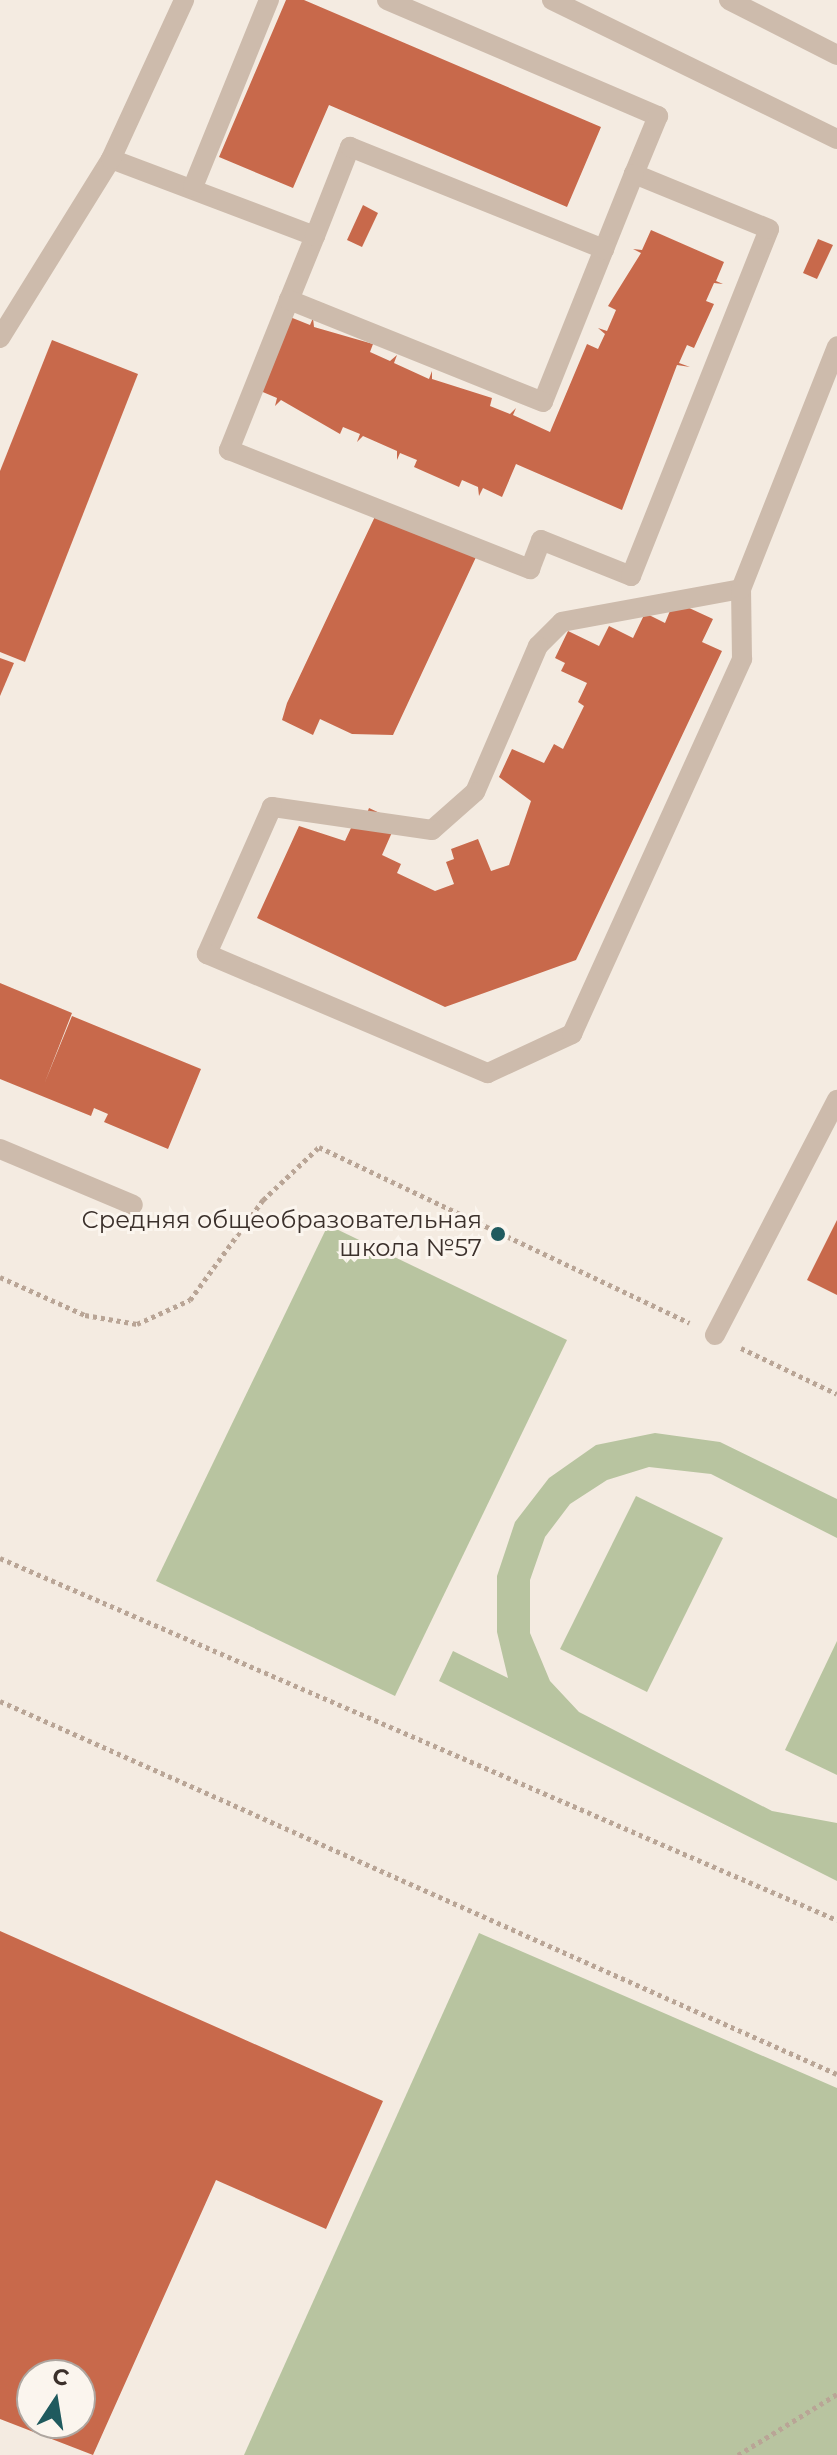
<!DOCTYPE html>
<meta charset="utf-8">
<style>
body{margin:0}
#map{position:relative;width:837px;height:2455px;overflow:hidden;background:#f4ebe1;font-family:Montserrat,sans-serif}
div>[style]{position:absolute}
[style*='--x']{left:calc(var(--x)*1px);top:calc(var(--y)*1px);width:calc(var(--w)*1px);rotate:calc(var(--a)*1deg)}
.green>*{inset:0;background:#b8c4a0}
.building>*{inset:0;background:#c8694b}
.path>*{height:5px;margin-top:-2.5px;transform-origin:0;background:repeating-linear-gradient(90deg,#b9a596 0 4px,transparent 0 8px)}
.minor>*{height:20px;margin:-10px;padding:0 10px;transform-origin:10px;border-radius:10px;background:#cdbbac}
.dots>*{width:22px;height:22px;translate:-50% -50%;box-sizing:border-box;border:4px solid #fbf5ee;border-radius:50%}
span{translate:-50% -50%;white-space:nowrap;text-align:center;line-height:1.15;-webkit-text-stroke:6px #fbf5ee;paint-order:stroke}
.poi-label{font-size:24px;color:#3b302b}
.right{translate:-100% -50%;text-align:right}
.north{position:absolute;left:16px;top:2359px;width:80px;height:80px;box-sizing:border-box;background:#fbf5ee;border:2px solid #aea6a0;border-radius:50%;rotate:12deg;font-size:22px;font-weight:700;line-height:32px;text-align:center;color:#3b302b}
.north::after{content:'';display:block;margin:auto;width:28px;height:36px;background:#1f5a5e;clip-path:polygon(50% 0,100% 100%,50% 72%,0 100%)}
</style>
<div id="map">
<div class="green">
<div style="clip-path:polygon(328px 1225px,567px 1340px,395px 1696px,156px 1581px)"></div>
<div style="clip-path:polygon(655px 1433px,720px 1442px,837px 1499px,837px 1538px,711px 1474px,649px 1467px,607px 1480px,570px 1504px,545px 1537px,530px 1580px,530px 1633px,550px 1681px,579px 1712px,772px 1811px,837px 1823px,837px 1881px,439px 1681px,453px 1651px,508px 1678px,497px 1632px,497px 1576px,515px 1522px,549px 1478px,596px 1445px)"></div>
<div style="clip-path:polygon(636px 1496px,723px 1538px,647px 1692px,560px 1649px)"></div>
<div style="clip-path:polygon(837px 1641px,837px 1775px,785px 1750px)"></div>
<div style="clip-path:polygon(479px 1933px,837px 2088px,837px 2455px,244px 2455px)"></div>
</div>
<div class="building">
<div style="clip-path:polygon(286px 0,304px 0,601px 127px,567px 207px,329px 105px,293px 188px,219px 157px)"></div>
<div style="clip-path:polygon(363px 205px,378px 213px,362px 247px,347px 240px)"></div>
<div style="clip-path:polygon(651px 230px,724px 262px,716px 281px,723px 284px,714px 283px,706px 301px,714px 304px,694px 348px,687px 345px,679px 363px,690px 367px,677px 365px,622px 510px,516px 464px,502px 497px,483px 488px,479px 496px,478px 487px,462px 480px,459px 487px,414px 467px,417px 460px,400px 453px,397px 460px,397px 451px,363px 436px,357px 442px,360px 434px,343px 427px,340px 434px,281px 400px,275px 406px,277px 398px,258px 390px,290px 317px,310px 325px,313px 318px,314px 327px,373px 344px,370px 352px,390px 361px,397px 355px,394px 363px,429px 379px,432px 371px,432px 379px,492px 398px,490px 406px,510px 414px,516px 408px,513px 415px,550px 432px,587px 344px,598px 349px,605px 334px,598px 328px,607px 331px,616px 310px,608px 306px,641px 253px,633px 249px,642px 250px)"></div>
<div style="clip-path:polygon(818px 239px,833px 245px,817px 279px,803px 273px)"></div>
<div style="clip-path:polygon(52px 340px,138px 374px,25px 662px,0 652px,0 471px)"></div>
<div style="clip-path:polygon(379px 508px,477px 555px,393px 735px,352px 734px,320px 719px,313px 735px,282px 720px,287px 703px)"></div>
<div style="clip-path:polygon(674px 601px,713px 619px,702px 642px,722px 651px,576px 960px,445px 1007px,257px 918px,299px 826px,345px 841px,357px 815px,365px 818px,369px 808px,397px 821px,382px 855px,401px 864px,397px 873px,435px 891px,454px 884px,446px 862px,454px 859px,451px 849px,478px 839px,491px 871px,509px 865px,531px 801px,499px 777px,512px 749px,544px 763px,554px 744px,563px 749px,584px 706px,578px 702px,587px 683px,561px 671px,565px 663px,555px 658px,568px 631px,599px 646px,609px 626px,633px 638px,645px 613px,665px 623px)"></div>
<div style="clip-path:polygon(0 658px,14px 663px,0 696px)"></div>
<div style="clip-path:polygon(0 983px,72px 1013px,45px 1082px,72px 1016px,201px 1069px,168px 1149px,104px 1122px,108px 1114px,94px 1108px,91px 1116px,0 1079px)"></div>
<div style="clip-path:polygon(837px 1220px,837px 1295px,807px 1280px)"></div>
<div style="clip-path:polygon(evenodd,0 1931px,383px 2101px,326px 2229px,216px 2180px,93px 2455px,0 2419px,0 1931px,32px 2375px,80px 2375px,80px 2423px,32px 2423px,32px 2375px)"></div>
</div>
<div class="path">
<div style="--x:0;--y:1277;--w:93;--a:24.1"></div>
<div style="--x:85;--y:1315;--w:53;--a:9.8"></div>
<div style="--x:137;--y:1324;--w:58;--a:-24.4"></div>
<div style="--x:190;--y:1300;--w:124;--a:-53.9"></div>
<div style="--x:263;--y:1200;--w:77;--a:-43.4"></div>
<div style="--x:319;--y:1147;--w:410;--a:25.4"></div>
<div style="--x:741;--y:1348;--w:106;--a:25.6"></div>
<div style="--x:0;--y:1558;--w:912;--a:23.39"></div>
<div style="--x:0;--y:1701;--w:916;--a:24.02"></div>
<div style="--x:738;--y:2455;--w:116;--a:-31.6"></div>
</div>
<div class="minor">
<div style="--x:387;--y:0;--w:295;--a:23.2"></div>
<div style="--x:658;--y:116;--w:63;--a:112.5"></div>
<div style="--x:552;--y:0;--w:317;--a:26"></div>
<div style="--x:729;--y:0;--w:121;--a:27"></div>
<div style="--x:111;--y:159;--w:218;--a:20.7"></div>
<div style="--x:315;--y:236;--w:69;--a:112.1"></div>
<div style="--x:289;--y:300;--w:162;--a:111.8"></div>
<div style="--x:229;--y:450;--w:324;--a:21.6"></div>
<div style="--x:530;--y:569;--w:31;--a:-69"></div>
<div style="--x:541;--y:540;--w:97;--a:21.8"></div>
<div style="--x:631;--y:576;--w:373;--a:-68.3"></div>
<div style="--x:769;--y:229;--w:146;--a:-157.8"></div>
<div style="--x:634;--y:174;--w:245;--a:111.8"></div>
<div style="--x:543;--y:402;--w:274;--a:-158.1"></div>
<div style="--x:193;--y:187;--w:202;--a:-67.9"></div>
<div style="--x:315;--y:236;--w:96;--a:-68.5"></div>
<div style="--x:350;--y:147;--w:274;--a:21.9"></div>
<div style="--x:0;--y:338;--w:211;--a:-58.2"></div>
<div style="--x:111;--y:159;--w:175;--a:-65.3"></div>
<div style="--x:741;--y:589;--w:182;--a:169.6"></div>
<div style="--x:562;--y:622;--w:34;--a:135"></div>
<div style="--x:538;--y:646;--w:159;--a:113.3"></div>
<div style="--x:475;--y:792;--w:57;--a:138.5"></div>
<div style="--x:432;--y:830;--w:162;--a:-171.8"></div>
<div style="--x:272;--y:807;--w:161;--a:113.9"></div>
<div style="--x:207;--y:954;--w:305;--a:23"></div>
<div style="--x:488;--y:1073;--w:93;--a:-24.9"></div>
<div style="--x:572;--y:1034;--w:412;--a:-65.6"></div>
<div style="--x:742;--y:659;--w:70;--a:-90.8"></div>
<div style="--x:741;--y:589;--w:261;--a:-68.4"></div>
<div style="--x:0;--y:1149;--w:144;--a:22.8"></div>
<div style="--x:715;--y:1335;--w:265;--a:-62.6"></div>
</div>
<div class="dots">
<div style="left:498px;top:1234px;background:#1f5a5e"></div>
</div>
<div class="poi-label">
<span class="right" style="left:482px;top:1234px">Средняя общеобразовательная<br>школа №57</span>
</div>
<div class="north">С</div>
</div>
